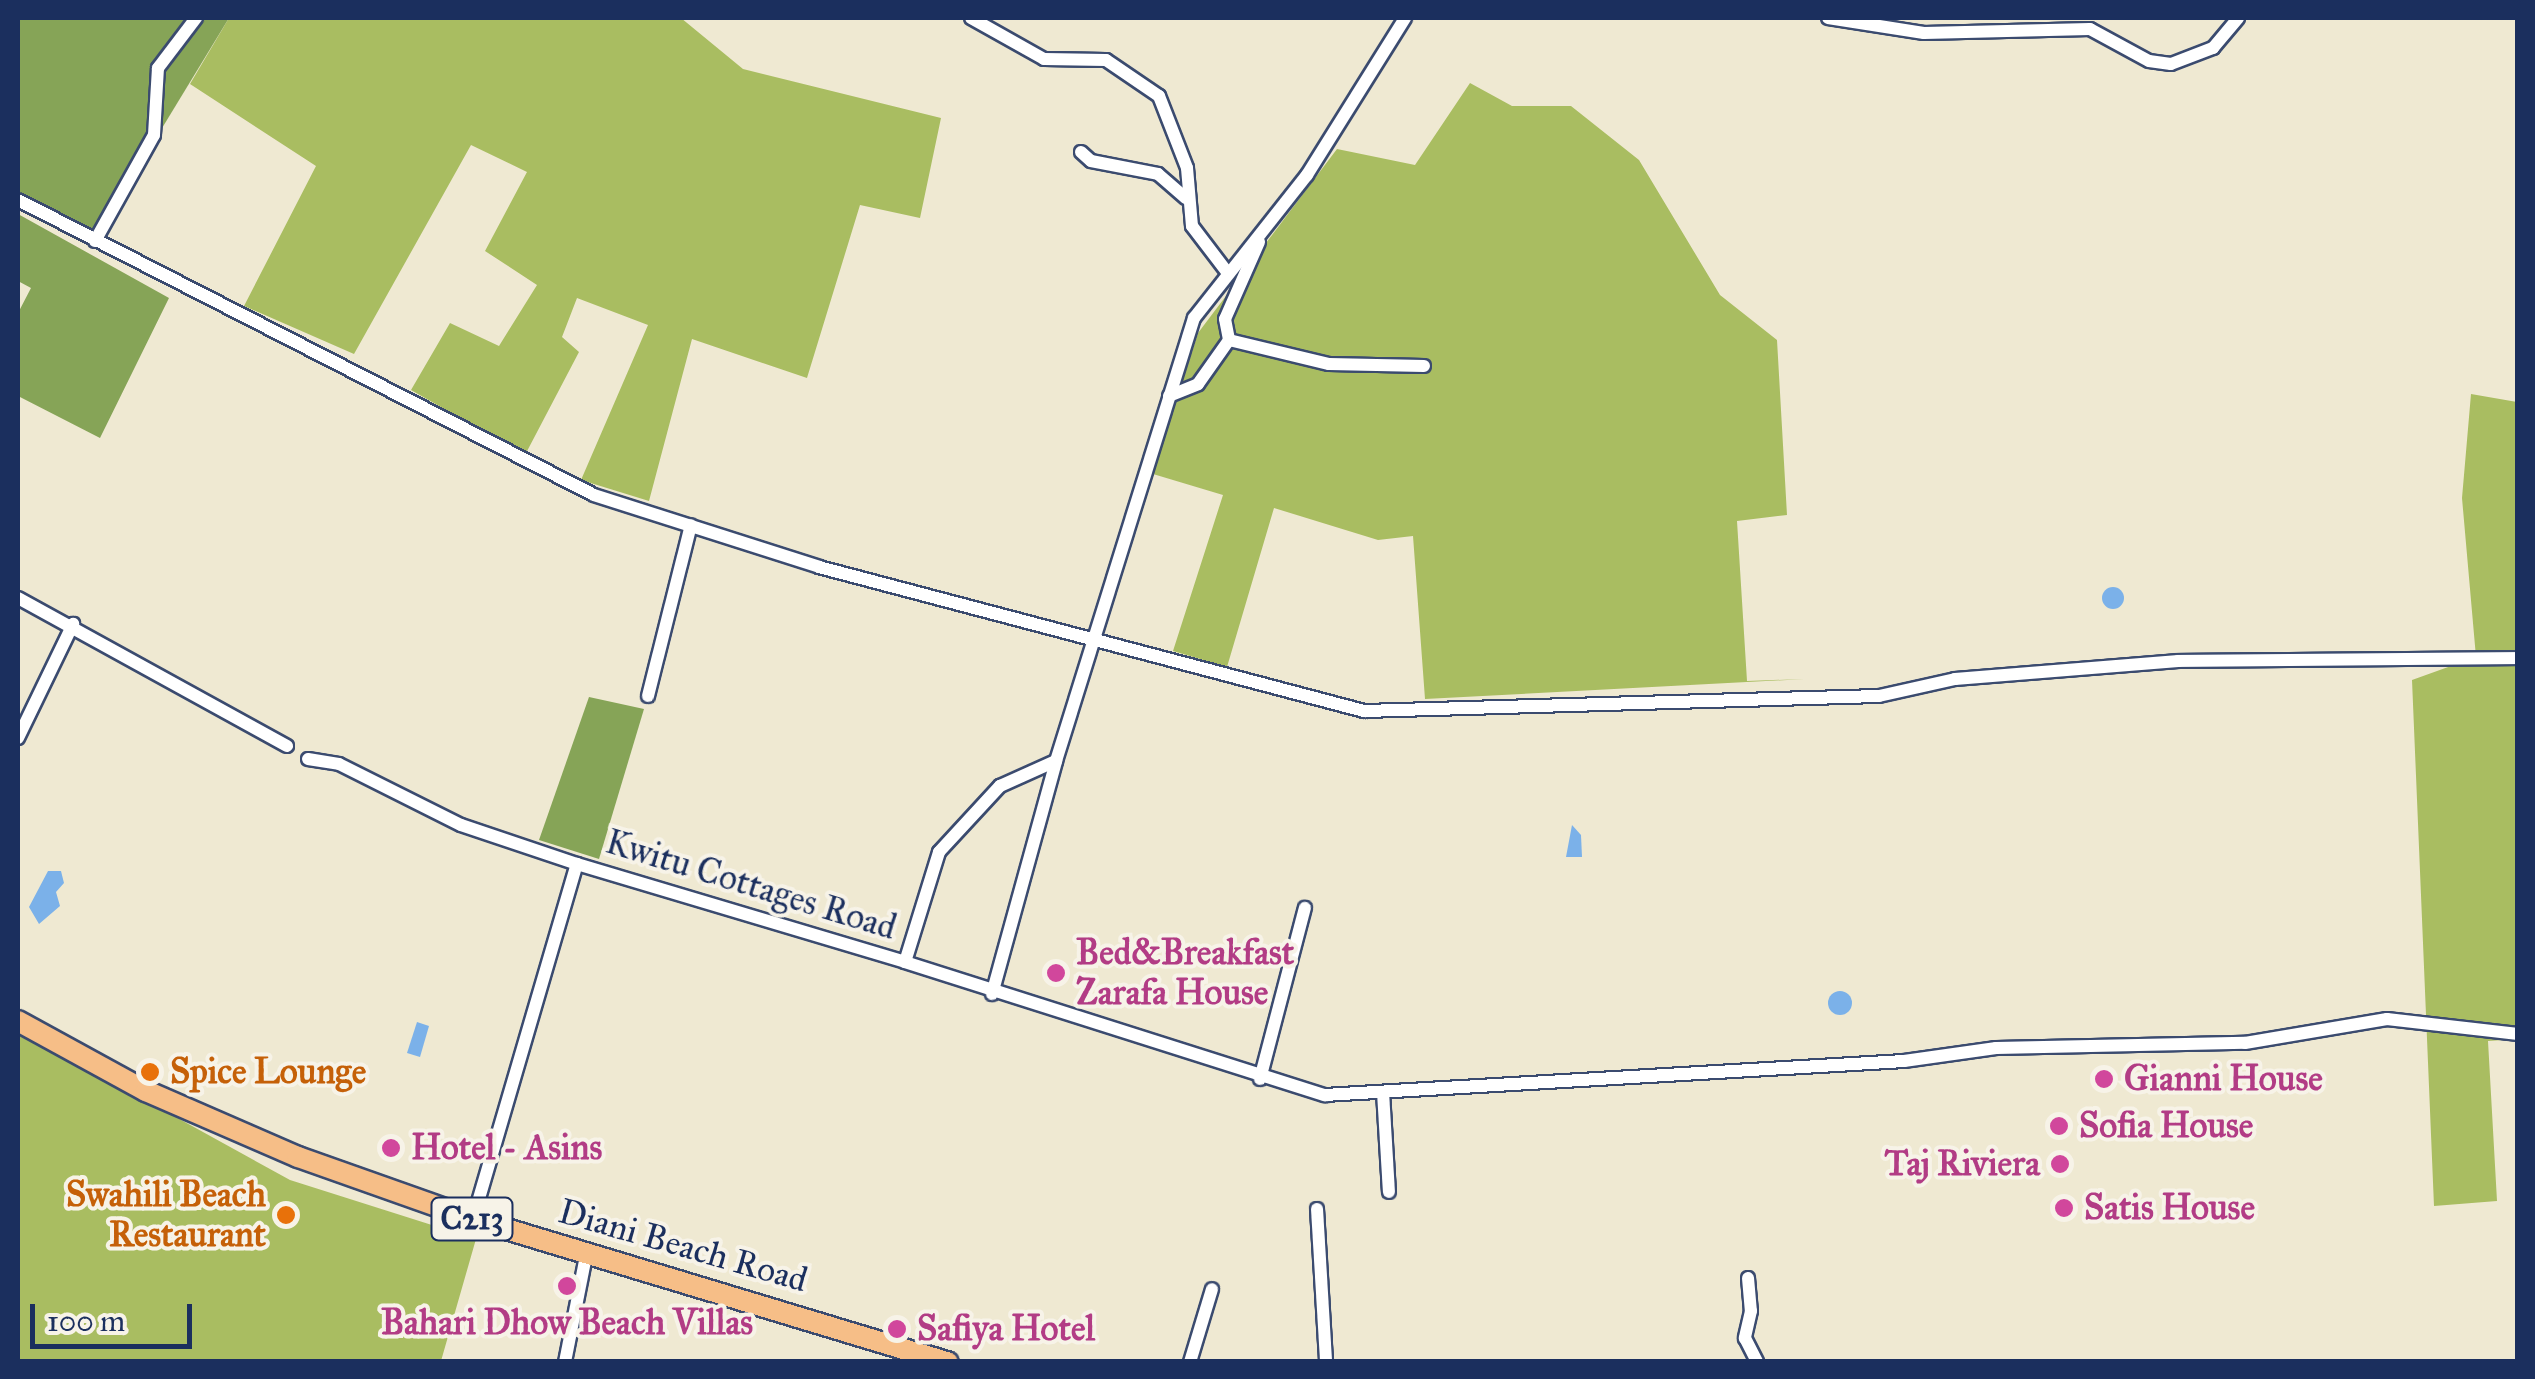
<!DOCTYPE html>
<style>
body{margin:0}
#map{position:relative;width:2535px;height:1379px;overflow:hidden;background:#efe9d2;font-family:"IM FELL Great Primer",serif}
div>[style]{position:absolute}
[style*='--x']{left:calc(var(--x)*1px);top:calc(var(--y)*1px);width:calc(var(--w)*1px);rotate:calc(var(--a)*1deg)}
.green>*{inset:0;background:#a9bd61}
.forest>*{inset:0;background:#86a457}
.water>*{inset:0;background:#7bb1e9}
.round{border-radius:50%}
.roads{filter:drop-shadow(2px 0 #3b4b6f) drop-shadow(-2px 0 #3b4b6f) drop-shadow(0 2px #3b4b6f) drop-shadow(0 -2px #3b4b6f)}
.minor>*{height:12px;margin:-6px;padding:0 6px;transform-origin:6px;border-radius:6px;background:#fff}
.primary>*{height:20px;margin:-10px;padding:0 10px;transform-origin:10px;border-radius:10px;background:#f6be87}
.dots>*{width:28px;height:28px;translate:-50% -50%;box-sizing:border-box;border:5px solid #f7f3e8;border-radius:50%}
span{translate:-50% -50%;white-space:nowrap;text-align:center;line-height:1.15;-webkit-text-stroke:8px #f7f3e8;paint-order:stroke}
.shield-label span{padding:2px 8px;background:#f7f3e8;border:2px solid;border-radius:8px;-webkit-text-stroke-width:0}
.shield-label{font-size:32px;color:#1b2f5e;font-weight:700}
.street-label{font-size:35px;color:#1b2f5e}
.hotel-label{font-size:35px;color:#b23c85;font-weight:700}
.left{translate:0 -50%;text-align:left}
.right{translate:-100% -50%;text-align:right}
.food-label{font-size:35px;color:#c56008;font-weight:700}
.frame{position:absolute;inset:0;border:20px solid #1b2f5e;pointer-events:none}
.scale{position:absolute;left:30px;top:1304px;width:162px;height:45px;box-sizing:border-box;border:5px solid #1b2f5e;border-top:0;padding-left:12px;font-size:30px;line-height:35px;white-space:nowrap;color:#1b2f5e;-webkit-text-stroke:8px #f7f3e8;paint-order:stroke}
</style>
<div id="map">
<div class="green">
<div style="clip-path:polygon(229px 18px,681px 18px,743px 69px,941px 118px,920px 218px,860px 205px,807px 378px,692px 339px,649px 501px,581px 480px,648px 325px,577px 298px,562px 337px,579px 352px,525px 455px,411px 390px,450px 323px,499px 346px,537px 285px,485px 251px,527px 172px,471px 145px,354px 354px,244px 306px,316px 166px,190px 84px)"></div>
<div style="clip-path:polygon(1470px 83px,1512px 106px,1571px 106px,1639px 160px,1720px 295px,1777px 340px,1787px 515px,1737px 521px,1747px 681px,1805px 679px,1425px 699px,1413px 536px,1378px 540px,1274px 508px,1227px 667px,1173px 651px,1223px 495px,1153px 474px,1198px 333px,1337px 149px,1415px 165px)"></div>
<div style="clip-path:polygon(2471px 394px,2517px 402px,2518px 1039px,2488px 1041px,2497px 1201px,2434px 1206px,2412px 680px,2476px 657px,2462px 498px)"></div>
<div style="clip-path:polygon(18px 1030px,290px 1180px,476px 1239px,441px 1361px,18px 1361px)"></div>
</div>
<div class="forest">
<div style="clip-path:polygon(18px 18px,229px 18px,97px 235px,18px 192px)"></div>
<div style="clip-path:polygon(18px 214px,169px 298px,100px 438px,18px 396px,18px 313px,31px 288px,18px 281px)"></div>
<div style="clip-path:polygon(589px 697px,644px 709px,599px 859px,539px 840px)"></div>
</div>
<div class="water">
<div class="round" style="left:2102px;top:587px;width:22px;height:22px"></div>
<div style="clip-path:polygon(1572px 825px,1581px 835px,1582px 857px,1566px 857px)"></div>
<div style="clip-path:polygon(48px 871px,61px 871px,64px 883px,56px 892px,60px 906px,39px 924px,29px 907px)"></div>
<div class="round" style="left:1828px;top:991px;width:24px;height:24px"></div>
<div style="clip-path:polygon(417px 1022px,429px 1026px,420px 1057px,407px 1053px)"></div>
</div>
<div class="roads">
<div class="minor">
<div style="--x:971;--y:18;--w:84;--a:29.3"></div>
<div style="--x:1044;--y:59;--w:62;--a:0.9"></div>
<div style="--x:1106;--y:60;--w:64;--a:34.2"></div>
<div style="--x:1159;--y:96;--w:77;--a:68.7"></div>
<div style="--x:1187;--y:168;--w:58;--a:85.1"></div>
<div style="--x:1192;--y:226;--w:58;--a:52.7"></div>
<div style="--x:1828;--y:18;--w:97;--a:8.9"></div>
<div style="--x:1924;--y:33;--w:166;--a:-1.4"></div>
<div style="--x:2090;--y:29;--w:67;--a:28.5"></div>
<div style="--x:2149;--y:61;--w:22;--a:8"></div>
<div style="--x:2171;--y:64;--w:45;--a:-20.9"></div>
<div style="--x:2213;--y:48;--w:39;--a:-50"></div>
<div style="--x:1081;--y:152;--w:13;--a:42"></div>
<div style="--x:1091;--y:161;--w:68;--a:11"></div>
<div style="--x:1158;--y:174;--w:37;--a:41"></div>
<div style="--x:18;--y:200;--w:647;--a:27.12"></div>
<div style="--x:594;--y:495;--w:236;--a:17.7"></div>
<div style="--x:819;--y:567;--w:564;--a:14.8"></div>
<div style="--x:1364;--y:711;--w:515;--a:-1.67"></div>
<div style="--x:1879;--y:696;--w:78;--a:-12.6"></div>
<div style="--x:1955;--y:679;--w:224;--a:-4.6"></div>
<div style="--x:2178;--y:661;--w:340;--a:-0.5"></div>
<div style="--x:95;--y:241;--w:121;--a:-60.9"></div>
<div style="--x:154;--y:135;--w:67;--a:-86.6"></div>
<div style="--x:158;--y:68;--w:63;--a:-52.8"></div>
<div style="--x:1259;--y:242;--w:84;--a:113.8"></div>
<div style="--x:1225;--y:319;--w:21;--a:79"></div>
<div style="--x:1229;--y:340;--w:103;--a:13.5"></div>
<div style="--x:1329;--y:364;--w:95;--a:1.2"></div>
<div style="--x:1169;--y:396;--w:31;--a:-22"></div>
<div style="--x:1198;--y:384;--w:54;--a:-54.8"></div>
<div style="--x:18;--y:598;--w:307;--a:28.8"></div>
<div style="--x:648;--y:696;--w:176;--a:-75.9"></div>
<div style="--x:18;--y:738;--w:127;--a:-64.2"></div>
<div style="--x:308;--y:759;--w:31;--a:9"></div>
<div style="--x:339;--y:764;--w:136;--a:26.6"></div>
<div style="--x:461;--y:825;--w:122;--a:18.6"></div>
<div style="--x:905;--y:962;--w:441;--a:17.6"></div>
<div style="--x:1325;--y:1095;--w:580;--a:-3.36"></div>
<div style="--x:1904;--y:1061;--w:93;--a:-8"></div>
<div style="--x:1996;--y:1048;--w:249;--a:-1.2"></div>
<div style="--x:2245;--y:1043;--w:144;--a:-9.6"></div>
<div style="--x:2387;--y:1019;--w:132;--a:6.5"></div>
<div style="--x:992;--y:994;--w:242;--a:-74.6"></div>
<div style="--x:1260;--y:1079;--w:177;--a:-75.3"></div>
<div style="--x:1383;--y:1092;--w:100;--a:86.6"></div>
<div style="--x:1317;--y:1209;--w:153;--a:86.6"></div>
<div style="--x:473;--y:1219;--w:370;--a:-73.7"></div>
<div style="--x:577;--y:864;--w:342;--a:16.6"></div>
<div style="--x:905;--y:962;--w:115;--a:-72.8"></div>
<div style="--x:939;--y:852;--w:90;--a:-47.3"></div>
<div style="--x:1000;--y:786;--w:61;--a:-24.1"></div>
<div style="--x:1056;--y:761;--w:464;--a:-72.7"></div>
<div style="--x:1194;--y:318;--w:182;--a:-51.7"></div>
<div style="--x:1307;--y:175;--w:185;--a:-58"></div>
<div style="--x:1748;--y:1278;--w:33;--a:85"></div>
<div style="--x:1751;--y:1311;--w:28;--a:103"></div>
<div style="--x:1745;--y:1338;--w:27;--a:63"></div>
<div style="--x:565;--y:1362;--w:113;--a:-78.8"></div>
<div style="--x:1190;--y:1362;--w:76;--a:-73.2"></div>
</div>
<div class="primary">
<div style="--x:18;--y:1021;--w:146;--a:28.7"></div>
<div style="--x:146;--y:1091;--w:166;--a:23.5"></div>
<div style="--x:298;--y:1157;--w:186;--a:19.5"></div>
<div style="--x:473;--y:1219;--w:496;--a:16.8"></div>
</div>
</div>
<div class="dots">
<div style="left:1056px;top:973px;background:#d1479c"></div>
<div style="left:150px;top:1072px;background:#e8710a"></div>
<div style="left:2104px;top:1079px;background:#d1479c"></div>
<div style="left:2059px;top:1126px;background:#d1479c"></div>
<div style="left:391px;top:1148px;background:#d1479c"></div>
<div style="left:2060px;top:1164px;background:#d1479c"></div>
<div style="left:2064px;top:1208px;background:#d1479c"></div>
<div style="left:286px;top:1215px;background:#e8710a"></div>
<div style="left:567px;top:1286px;background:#d1479c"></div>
<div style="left:897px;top:1329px;background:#d1479c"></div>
</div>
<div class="shield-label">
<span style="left:472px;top:1219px">C213</span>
</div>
<div class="street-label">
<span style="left:751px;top:885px;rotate:17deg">Kwitu Cottages Road</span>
<span style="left:683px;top:1246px;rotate:16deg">Diani Beach Road</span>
</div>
<div class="hotel-label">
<span class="left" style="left:1076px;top:973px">Bed&amp;Breakfast<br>Zarafa House</span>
<span class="left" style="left:2124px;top:1079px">Gianni House</span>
<span class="left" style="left:2079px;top:1126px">Sofia House</span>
<span class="left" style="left:411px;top:1148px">Hotel - Asins</span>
<span class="right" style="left:2040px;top:1164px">Taj Riviera</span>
<span class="left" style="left:2084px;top:1208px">Satis House</span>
<span style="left:567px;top:1323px">Bahari Dhow Beach Villas</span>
<span class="left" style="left:917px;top:1329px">Safiya Hotel</span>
</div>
<div class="food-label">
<span class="left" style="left:170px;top:1072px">Spice Lounge</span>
<span class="right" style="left:266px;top:1215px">Swahili Beach<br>Restaurant</span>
</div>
<div class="frame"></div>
<div class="scale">100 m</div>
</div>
